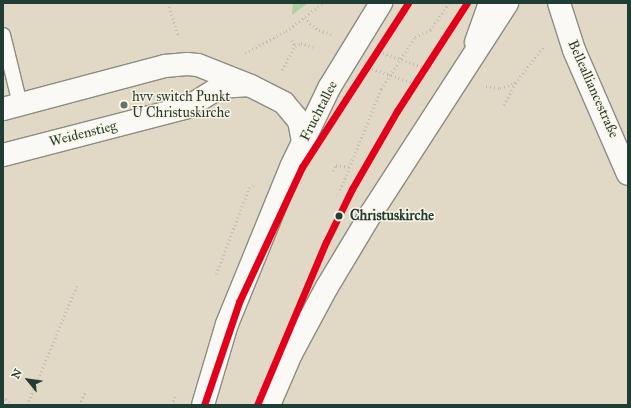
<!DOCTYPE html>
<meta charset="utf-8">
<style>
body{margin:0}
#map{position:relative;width:631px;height:408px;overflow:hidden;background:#e2d8c6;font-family:"IM FELL Great Primer",serif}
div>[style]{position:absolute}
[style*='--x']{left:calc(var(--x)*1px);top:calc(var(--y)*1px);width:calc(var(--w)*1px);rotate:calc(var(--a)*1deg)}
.green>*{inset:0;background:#b1d0a0}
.path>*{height:2.5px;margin-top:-1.25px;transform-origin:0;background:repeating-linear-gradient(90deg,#bcbdb8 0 1px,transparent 0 4px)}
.roads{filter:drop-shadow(1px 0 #8c8c81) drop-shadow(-1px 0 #8c8c81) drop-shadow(0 1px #8c8c81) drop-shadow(0 -1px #8c8c81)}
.service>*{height:14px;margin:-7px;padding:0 7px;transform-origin:7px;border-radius:7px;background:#fbf9f6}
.minor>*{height:22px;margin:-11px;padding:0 11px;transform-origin:11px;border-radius:11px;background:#fbf9f6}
.primary>*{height:22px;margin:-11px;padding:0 11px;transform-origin:11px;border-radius:11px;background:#fbf9f6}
.metro-1>*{height:7px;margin:-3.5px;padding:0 3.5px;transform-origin:3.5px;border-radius:3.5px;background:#e2001a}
.dots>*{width:11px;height:11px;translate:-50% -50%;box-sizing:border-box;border:2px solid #fcf5e5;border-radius:50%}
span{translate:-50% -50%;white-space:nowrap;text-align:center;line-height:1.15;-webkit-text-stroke:3px #fcf5e5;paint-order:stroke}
.street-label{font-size:14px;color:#1f3d34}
.poi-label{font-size:14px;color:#1f3d34}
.left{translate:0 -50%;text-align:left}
.stop-label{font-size:14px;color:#1f3d34;font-weight:700}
.frame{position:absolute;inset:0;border:4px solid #1f3d34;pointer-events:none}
.north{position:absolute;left:8px;top:360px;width:40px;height:40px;-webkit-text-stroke:3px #fcf5e5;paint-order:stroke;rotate:299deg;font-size:11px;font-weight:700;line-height:16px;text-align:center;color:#1f3d34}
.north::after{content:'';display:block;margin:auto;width:14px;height:18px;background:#1f3d34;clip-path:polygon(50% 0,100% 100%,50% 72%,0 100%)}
</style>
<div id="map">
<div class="green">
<div style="clip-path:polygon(293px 3px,308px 3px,292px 15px)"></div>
</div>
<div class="path">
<div style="--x:168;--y:3;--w:36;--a:72"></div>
<div style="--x:304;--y:18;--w:19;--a:39"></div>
<div style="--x:319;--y:30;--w:13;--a:18"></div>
<div style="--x:292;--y:40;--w:7;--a:63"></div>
<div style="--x:245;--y:53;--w:47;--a:-28.2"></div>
<div style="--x:286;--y:31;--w:46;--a:-37.1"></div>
<div style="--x:383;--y:53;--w:51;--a:19.5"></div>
<div style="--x:372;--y:69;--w:47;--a:18.4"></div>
<div style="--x:282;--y:70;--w:27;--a:-62"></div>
<div style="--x:295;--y:46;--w:7;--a:-27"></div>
<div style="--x:301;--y:43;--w:14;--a:17"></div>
<div style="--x:486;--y:86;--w:14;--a:8"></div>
<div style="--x:500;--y:88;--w:16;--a:-18"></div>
<div style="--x:515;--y:83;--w:47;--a:-51.9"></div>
<div style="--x:504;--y:105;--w:25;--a:-63"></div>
<div style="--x:333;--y:171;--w:7;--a:-63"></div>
<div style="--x:336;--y:165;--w:15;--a:8"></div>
<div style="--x:340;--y:190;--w:109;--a:-67.9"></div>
<div style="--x:381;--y:89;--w:62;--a:-56.8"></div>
<div style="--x:415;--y:37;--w:17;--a:-25"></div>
<div style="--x:430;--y:30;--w:33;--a:-55"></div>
<div style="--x:216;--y:274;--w:92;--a:-69"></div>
<div style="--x:249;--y:188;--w:5;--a:-37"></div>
<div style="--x:3;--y:396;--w:13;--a:45"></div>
<div style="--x:27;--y:405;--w:130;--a:-67.4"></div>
<div style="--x:79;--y:405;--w:14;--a:-65"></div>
<div style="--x:172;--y:405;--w:9;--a:-72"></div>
</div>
<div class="roads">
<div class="service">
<div style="--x:3;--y:35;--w:71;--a:76.2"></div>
</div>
<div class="minor">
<div style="--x:559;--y:3;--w:49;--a:72.3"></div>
<div style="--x:574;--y:50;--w:135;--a:66.5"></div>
<div style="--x:476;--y:42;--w:41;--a:-70.3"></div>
<div style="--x:3;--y:109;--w:168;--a:-14.9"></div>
<div style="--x:165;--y:66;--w:22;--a:-5"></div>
<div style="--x:187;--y:64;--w:11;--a:5"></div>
<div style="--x:198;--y:65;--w:57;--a:21.6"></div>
<div style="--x:251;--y:86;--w:37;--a:27"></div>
<div style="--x:284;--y:103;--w:23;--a:50"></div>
<div style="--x:299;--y:121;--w:21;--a:79"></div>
<div style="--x:3;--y:155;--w:191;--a:-14.5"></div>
<div style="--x:188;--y:107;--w:38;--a:-32"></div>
<div style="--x:220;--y:87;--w:26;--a:-4"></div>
</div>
<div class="primary">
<div style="--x:203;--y:405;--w:84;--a:-73.5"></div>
<div style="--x:227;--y:324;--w:170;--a:-67.8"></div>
<div style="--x:291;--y:167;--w:88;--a:-64.3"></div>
<div style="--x:329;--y:88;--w:100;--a:-58.5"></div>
<div style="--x:269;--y:405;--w:56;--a:-66.7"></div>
<div style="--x:291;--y:354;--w:76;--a:-61.8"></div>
<div style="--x:327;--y:287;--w:87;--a:-59"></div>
<div style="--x:372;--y:212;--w:249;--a:-57.1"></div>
</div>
</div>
<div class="metro-1">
<div style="--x:204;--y:405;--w:109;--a:-71.2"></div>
<div style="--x:239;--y:302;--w:149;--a:-65"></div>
<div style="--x:302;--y:167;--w:195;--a:-57.1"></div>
<div style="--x:257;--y:405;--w:177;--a:-67.1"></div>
<div style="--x:326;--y:242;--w:59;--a:-63.9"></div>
<div style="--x:352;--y:189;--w:90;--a:-60"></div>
<div style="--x:397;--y:111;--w:129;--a:-57.1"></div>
</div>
<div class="dots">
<div style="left:124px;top:105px;background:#637367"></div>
<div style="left:339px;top:216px;background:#1f3d34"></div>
</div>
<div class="street-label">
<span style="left:593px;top:89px;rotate:66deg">Bellealliancestraße</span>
<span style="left:319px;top:111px;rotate:-63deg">Fruchtallee</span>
<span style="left:83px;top:134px;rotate:-14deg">Weidenstieg</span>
</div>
<div class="poi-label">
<span class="left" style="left:132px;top:105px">hvv switch Punkt<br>U Christuskirche</span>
</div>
<div class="stop-label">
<span class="left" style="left:350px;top:216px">Christuskirche</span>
</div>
<div class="frame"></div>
<div class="north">N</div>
</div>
